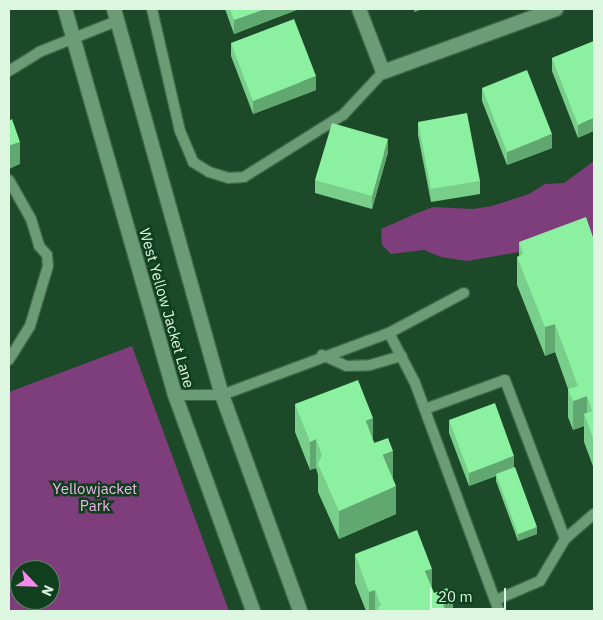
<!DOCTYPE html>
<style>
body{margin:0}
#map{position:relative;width:603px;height:620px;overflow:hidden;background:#1c4a28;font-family:"IBM Plex Sans",sans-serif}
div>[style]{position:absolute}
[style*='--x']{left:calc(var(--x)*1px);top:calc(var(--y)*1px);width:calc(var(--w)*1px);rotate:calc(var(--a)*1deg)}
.green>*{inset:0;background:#7e3d7b}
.roads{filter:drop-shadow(1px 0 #3e6749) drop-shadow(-1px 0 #3e6749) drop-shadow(0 1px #3e6749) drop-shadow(0 -1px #3e6749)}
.service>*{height:10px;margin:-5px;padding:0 5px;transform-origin:5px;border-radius:5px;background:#6c9c75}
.minor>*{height:14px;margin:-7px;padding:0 7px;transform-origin:7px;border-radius:7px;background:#6c9c75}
.tertiary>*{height:14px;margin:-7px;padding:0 7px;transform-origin:7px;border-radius:7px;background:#6c9c75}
.wall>*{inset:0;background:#78ce8a}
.shaded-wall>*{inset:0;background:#61a870}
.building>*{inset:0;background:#8bf0a0}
span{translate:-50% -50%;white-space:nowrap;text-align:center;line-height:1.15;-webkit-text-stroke:5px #103f1d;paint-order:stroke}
.street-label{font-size:15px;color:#ddf6e0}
.park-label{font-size:15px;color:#f4b4ef}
.frame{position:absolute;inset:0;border:10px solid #ddf6e0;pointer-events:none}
.north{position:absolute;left:10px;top:560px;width:50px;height:50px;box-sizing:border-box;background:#103f1d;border:1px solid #62886b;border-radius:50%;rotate:114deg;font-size:14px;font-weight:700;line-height:20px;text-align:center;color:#ddf6e0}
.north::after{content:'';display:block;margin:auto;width:18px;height:22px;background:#f589ef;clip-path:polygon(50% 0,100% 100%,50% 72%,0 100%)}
.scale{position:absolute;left:430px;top:588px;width:76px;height:22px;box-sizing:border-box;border:2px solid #ddf6e0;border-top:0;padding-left:6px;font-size:15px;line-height:18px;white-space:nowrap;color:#ddf6e0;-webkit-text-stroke:4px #103f1d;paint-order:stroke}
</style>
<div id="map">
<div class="green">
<div style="clip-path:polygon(594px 161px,594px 244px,589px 240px,467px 261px,441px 257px,424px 250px,391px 254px,382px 245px,381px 229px,415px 214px,433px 207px,473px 209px,492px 206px,529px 194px,545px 184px,564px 183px)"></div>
<div style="clip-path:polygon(evenodd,132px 346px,229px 611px,9px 611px,9px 392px,132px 346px,20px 570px,50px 570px,50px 600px,20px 600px,20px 570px)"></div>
</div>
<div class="roads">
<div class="service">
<div style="--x:152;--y:9;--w:125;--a:77.1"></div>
<div style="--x:180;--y:131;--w:34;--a:67"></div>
<div style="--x:193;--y:162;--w:19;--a:32"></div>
<div style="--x:209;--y:172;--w:21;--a:17"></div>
<div style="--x:229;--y:178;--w:15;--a:-4"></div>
<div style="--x:244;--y:177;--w:117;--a:-32.1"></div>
<div style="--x:343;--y:115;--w:59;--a:-47.1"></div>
<div style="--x:9;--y:71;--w:36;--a:-32"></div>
<div style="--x:39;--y:52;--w:84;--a:-21.7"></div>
<div style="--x:9;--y:180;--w:45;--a:60.6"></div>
<div style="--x:31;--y:219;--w:28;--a:73"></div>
<div style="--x:39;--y:246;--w:12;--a:48"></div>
<div style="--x:47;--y:255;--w:11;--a:85"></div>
<div style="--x:48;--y:266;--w:63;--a:106.7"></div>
<div style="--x:30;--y:326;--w:40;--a:122"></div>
<div style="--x:389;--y:333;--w:56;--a:62.5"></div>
<div style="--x:415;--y:383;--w:243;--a:69.8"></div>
<div style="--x:322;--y:355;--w:27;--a:24"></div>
<div style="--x:347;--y:366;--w:23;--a:-2"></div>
<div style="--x:370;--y:365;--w:33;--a:-16"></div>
<div style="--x:175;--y:395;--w:47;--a:0"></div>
<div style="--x:222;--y:395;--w:178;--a:-20.4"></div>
<div style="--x:389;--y:333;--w:85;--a:-28.1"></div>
<div style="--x:425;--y:409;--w:85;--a:-19.9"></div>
<div style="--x:505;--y:380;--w:170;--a:69.3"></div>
<div style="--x:496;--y:600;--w:48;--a:-23.4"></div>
<div style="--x:540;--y:581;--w:49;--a:-59.2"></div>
<div style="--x:565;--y:539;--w:38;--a:-41"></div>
</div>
<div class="minor">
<div style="--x:359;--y:9;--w:67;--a:69.1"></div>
<div style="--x:383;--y:72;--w:184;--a:-20"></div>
</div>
<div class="tertiary">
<div style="--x:65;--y:9;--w:401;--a:74.1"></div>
<div style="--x:175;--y:395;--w:230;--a:70.1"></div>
<div style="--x:114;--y:9;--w:401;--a:74.4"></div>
<div style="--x:222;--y:395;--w:230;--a:70.1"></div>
</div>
</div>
<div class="wall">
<div style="clip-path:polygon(225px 9px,299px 9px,234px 34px)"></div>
<div style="clip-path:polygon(594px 41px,578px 138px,552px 71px,552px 58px)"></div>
<div style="clip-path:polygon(231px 43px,316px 90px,253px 114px,231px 56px)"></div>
<div style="clip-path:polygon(482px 88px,552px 148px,507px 165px,482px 101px)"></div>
<div style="clip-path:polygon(418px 122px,480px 181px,480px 194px,431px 202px,418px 135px)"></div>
<div style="clip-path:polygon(388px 152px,372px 209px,315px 193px,315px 180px)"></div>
<div style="clip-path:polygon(594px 240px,594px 469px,584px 442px,584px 426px,573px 430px,568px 417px,568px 389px,555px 352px,545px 356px,517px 285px,517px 257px,519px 256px,519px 242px)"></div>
<div style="clip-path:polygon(295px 404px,373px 440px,393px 479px,396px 514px,339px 539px,318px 492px,318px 475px,316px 468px,310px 470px,295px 432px)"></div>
<div style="clip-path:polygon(449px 420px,514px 467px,537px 534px,518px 541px,496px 481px,496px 476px,469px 486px,449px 433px)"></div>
<div style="clip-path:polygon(355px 554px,432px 589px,434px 593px,453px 611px,366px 611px,355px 583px)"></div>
</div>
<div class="shaded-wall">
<div style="clip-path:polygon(265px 9px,299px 9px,234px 34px,234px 20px)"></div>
<div style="clip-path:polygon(414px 9px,423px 9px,414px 12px)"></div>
<div style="clip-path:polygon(316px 76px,316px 90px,253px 114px,253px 101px)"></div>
<div style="clip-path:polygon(594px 118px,594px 131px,578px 138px,578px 125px)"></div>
<div style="clip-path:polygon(552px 134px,552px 148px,507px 165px,507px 152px)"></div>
<div style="clip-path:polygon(388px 139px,388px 152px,372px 209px,372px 196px)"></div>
<div style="clip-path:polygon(20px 142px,20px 164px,9px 169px,9px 146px)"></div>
<div style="clip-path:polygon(555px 324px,555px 352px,545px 356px,545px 327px)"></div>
<div style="clip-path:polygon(587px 396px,587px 424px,584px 414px,584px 426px,573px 430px,573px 401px)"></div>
<div style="clip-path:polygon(373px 418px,373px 447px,366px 421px)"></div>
<div style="clip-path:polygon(316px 439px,316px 468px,310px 470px,310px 442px)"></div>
<div style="clip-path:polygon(393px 451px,393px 479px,383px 455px)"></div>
<div style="clip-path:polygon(514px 456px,514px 469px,469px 486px,469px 473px)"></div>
<div style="clip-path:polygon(396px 486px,396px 514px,339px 539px,339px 511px)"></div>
<div style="clip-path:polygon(537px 527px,537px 534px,518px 541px,518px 534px)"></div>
<div style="clip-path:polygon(432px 569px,432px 597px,425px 571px)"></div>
<div style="clip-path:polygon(375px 590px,375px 611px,369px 611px,369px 592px)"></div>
<div style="clip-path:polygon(453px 601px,453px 611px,443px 611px,443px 605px)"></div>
</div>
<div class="building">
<div style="clip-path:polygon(230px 9px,265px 9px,234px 20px)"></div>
<div style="clip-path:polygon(294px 19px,316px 76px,253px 101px,231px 43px)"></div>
<div style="clip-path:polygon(594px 41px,594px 118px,578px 125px,552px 58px)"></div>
<div style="clip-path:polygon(527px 70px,552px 134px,507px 152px,482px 88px)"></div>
<div style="clip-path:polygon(467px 113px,480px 181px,431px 189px,418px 122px)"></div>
<div style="clip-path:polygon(12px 119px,20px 142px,9px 146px,9px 121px)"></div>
<div style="clip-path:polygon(332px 123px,388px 139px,372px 196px,315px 180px)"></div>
<div style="clip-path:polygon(586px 217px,594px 240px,594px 441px,584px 414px,592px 411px,587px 396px,573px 401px,568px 389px,578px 386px,555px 324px,545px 327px,517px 257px,523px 254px,519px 242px)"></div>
<div style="clip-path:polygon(358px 380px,373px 418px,366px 421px,374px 443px,388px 438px,393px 451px,383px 455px,396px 486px,339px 511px,318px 464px,322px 455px,316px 439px,310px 442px,295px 404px)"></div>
<div style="clip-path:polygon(495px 403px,514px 456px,469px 473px,449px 420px)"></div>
<div style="clip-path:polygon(515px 467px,537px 527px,518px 534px,496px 474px)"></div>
<div style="clip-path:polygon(417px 530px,432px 569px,425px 571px,434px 593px,447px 588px,453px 601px,443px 605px,446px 611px,378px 611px,378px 607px,381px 606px,375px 590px,369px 592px,355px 554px)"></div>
</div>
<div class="street-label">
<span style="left:167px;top:308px;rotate:74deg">West Yellow Jacket Lane</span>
</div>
<div class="park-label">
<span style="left:95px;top:497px">Yellowjacket<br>Park</span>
</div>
<div class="frame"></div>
<div class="north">N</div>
<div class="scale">20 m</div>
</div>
